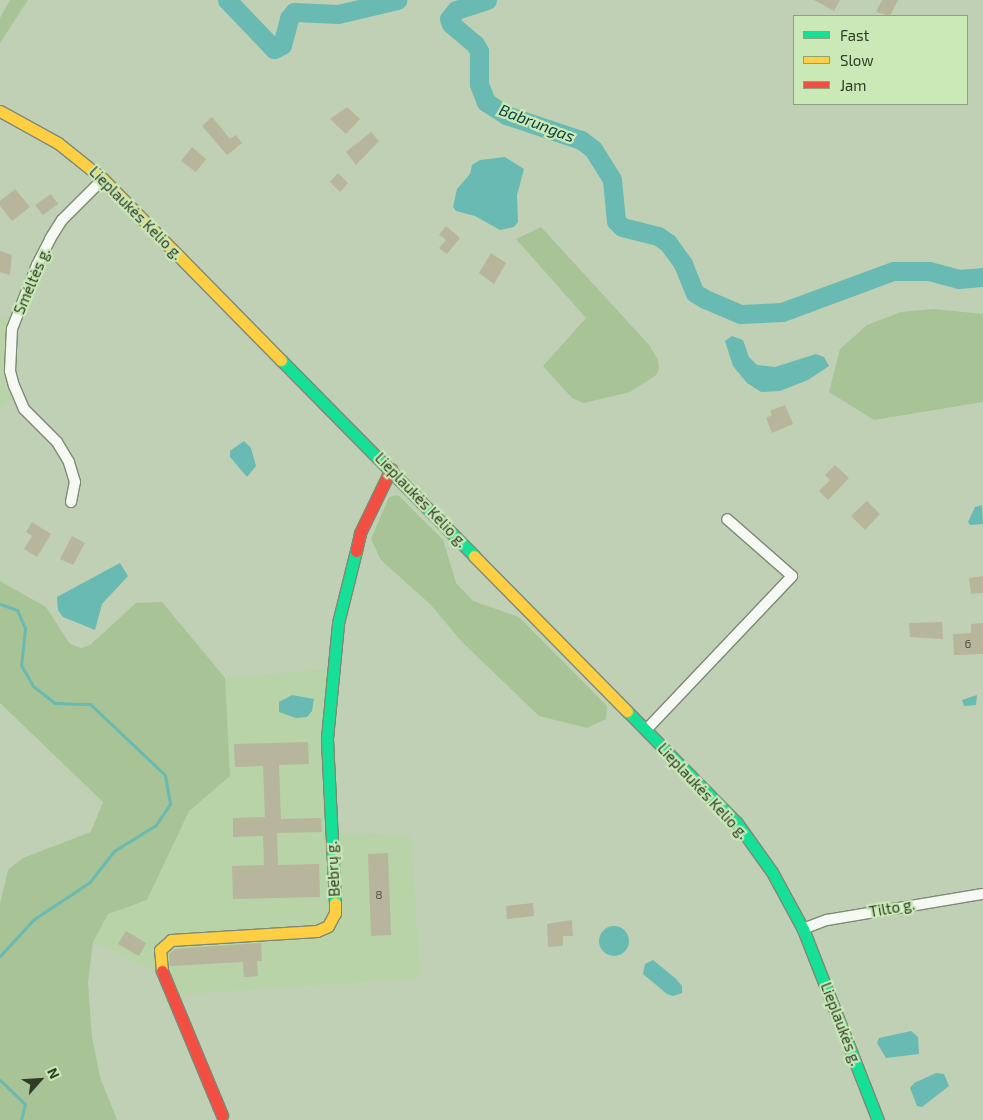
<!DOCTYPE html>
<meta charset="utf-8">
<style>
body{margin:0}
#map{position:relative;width:983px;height:1120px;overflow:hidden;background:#c0d0b5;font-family:"Exo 2",sans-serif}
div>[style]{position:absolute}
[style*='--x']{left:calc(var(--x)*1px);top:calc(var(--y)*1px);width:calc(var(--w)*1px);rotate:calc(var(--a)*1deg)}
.built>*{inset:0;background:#b8d3a7}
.green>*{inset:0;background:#a8c396}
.water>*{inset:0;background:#68bab2}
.round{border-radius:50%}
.stream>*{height:3px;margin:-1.5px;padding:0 1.5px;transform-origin:1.5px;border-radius:1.5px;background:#68bab2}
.river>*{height:19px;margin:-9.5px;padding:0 9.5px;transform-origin:9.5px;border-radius:9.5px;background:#68bab2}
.building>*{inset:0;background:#b7b59c}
.roads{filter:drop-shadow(1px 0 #7d8a75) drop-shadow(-1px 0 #7d8a75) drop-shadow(0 1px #7d8a75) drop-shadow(0 -1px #7d8a75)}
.street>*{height:10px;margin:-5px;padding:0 5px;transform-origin:5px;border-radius:5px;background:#f6f8f4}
.fast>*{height:11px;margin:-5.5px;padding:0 5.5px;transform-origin:5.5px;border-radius:5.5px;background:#16e098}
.slow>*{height:11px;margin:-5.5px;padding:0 5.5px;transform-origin:5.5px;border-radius:5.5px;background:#ffcf43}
.jam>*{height:11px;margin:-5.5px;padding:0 5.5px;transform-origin:5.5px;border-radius:5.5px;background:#f24e42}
span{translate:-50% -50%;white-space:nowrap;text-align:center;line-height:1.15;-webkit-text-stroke:4.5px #cae9b6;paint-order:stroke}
.number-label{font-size:12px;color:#515a44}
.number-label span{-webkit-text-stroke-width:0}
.street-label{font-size:15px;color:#2f3c27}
.water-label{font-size:16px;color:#073c3c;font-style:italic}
.legend{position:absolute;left:793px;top:15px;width:175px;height:90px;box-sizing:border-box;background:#cae9b6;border:1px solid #8ca47d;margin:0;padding:6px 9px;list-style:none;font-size:15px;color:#2f3c27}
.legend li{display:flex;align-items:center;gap:10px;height:25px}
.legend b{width:25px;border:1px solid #8ca47d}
.north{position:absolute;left:15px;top:1055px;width:50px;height:50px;-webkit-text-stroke:4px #cae9b6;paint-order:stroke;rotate:64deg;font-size:14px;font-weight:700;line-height:20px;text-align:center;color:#2f3c27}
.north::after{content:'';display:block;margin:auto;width:18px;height:22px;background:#2f3c27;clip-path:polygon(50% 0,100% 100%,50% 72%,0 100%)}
</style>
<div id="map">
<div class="built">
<div style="clip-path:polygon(11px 317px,6px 356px,14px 399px,0 408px,0 318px)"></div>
<div style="clip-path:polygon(337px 668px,333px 708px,336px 833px,411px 835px,420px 978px,165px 996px,157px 972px,93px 942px,108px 914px,147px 900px,189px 811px,230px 776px,225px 678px)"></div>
</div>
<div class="green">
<div style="clip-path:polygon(10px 0,28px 0,0 43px,0 18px)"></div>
<div style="clip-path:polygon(541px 227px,650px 346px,658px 360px,659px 370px,655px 376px,630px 392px,584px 403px,572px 398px,543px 366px,586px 318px,516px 239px)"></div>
<div style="clip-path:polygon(934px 309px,983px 314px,983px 402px,874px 420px,829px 392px,840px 349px,867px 325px,901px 312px)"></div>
<div style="clip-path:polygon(398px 495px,443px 540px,456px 583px,473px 601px,519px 617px,607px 706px,606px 719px,587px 728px,539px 716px,461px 641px,431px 605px,381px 560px,371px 539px,389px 497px)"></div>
<div style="clip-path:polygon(0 581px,46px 607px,70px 644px,81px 648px,90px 645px,136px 603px,162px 602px,225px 678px,230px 776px,189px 811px,147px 900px,108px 914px,93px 942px,88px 983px,92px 1037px,100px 1077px,117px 1120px,0 1120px,0 904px,8px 870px,23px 858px,91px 832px,103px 802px,0 703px)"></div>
</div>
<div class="water">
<div style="clip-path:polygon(505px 157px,524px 169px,517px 195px,518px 222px,514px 227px,500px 230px,475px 216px,456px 211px,453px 207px,457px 189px,470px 174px,472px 165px,480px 160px)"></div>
<div style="clip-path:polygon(732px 336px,743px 340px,749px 357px,757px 365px,775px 367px,816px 354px,824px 357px,829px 366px,808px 380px,780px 391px,761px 392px,747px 383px,733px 366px,725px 341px)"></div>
<div style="clip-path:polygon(244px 441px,251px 448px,256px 466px,247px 477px,230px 457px,230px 451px)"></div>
<div style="clip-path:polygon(982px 505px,983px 524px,970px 525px,968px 522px,975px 507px)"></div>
<div style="clip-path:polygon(120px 563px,128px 576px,102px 604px,95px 630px,63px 617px,58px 610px,57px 597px)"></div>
<div style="clip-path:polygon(292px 695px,314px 699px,312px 711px,307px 717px,296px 718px,279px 712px,279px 702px)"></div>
<div style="clip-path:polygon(977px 695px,976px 705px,964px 706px,962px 700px)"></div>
<div class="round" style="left:599px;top:926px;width:30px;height:30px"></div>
<div style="clip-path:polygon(653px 960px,675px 978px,682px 986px,682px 993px,673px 996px,667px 994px,643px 974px,645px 964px)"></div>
<div style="clip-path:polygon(911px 1031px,918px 1037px,919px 1054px,886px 1058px,877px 1043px,879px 1038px)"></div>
<div style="clip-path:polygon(936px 1073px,944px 1074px,949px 1086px,922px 1107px,917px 1106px,910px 1088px,914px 1083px)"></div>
</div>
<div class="stream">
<div style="--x:0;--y:604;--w:18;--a:19"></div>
<div style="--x:17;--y:610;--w:20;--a:66"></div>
<div style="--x:25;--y:628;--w:37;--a:96"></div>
<div style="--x:21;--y:665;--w:24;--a:60"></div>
<div style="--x:33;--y:686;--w:28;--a:38"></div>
<div style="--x:55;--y:703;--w:35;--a:2"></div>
<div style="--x:90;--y:704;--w:103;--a:43.4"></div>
<div style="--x:165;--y:775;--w:29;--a:80"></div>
<div style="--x:170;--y:804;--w:25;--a:124"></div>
<div style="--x:156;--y:825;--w:49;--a:148.2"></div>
<div style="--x:114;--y:851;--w:39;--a:128"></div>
<div style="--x:90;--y:882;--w:67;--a:146.5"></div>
<div style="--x:34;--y:919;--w:50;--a:132.6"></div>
<div style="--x:0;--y:1080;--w:35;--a:44"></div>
<div style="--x:25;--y:1104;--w:16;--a:104"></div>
</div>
<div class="river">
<div style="--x:227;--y:0;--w:68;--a:46.2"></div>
<div style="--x:274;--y:49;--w:9;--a:-27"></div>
<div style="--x:282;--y:45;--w:28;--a:-75"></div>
<div style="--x:289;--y:18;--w:8;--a:-50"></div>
<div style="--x:294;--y:12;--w:44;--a:2.6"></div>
<div style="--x:338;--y:14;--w:61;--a:-13.3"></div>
<div style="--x:487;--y:0;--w:33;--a:162"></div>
<div style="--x:456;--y:10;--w:11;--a:128"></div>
<div style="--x:449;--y:19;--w:5;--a:68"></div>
<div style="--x:451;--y:24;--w:31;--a:40"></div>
<div style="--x:475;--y:44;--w:8;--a:60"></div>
<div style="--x:479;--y:51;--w:33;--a:90"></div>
<div style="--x:479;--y:84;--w:19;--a:69"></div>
<div style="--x:486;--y:102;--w:24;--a:33"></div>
<div style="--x:506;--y:115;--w:79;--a:18.4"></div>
<div style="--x:581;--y:140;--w:15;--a:37"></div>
<div style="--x:593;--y:149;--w:36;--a:58"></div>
<div style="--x:612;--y:180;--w:41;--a:84.4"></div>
<div style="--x:616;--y:221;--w:8;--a:45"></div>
<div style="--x:622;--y:227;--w:37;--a:14"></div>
<div style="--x:658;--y:236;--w:12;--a:35"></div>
<div style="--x:668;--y:243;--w:26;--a:54"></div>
<div style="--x:683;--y:264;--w:31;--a:68"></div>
<div style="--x:695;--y:293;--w:12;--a:31"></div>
<div style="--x:705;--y:299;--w:39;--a:23"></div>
<div style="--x:741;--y:314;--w:41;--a:-2.8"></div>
<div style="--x:782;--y:312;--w:118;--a:-20.3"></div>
<div style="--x:893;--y:271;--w:36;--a:0"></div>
<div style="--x:929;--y:271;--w:31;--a:15"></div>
<div style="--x:959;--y:279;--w:24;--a:-5"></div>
</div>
<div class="building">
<div style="clip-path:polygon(814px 0,840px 0,834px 11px)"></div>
<div style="clip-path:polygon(882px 0,898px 0,890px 16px,876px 12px)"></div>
<div style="clip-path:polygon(347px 107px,360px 119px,346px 134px,330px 119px)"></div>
<div style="clip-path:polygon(212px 117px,230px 139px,236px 135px,242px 143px,227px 155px,202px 126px)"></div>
<div style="clip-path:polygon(371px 132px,379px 141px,356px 165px,346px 152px)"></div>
<div style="clip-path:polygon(192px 147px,206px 159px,196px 172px,181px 161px)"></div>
<div style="clip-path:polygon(338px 173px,348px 183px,340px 192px,330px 182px)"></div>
<div style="clip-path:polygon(15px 189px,30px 207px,12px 221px,0 206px,0 201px)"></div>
<div style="clip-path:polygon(51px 194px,58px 204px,43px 215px,35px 205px)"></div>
<div style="clip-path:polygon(446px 226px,460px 238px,447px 254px,439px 248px,446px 240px,439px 235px)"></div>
<div style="clip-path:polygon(0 251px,12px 255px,10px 275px,0 272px)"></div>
<div style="clip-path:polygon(491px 253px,506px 263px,494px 284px,479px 273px)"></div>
<div style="clip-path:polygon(785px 405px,793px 424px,772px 433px,766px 418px,772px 415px,770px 411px)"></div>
<div style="clip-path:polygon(835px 465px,849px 478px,828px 500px,819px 491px,830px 480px,825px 475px)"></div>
<div style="clip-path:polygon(867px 501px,880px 514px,865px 530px,851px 516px)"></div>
<div style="clip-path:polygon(32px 522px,51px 534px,37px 557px,24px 549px,32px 536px,26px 532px)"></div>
<div style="clip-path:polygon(72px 536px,85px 543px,73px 565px,60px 559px)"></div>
<div style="clip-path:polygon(983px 576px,983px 593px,971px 594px,969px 578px)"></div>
<div style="clip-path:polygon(942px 622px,943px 639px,910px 637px,909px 623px)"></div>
<div style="clip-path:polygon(983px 623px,983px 654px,954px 655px,953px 634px,971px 633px,971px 624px)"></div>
<div style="clip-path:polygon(308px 742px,309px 764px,279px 765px,281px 819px,321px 818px,322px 832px,277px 833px,278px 865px,319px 864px,320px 897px,233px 899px,232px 866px,264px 865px,263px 836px,233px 837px,233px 818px,265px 817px,263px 766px,235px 767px,234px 744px)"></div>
<div style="clip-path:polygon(388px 853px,391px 935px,371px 936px,368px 854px)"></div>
<div style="clip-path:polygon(533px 903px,534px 916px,507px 919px,506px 906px)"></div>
<div style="clip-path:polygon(572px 920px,573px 936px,563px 936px,563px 946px,548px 947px,547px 924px)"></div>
<div style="clip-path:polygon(126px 931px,146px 943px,139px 956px,118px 944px)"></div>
<div style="clip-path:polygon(261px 943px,262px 961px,257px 961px,258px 976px,244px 977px,243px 962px,170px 966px,169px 954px,175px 949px)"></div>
</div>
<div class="roads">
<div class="street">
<div style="--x:71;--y:502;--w:20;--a:-79"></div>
<div style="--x:75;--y:482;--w:21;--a:-107"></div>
<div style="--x:69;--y:462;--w:23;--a:-121"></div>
<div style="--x:57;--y:442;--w:47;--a:-135"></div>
<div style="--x:24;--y:409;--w:25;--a:-113"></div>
<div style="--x:14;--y:386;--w:16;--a:-105"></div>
<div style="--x:10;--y:371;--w:42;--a:-87.3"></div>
<div style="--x:12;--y:329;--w:69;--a:-68.7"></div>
<div style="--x:37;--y:265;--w:29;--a:-63"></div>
<div style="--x:50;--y:239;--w:22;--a:-58"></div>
<div style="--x:62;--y:220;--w:58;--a:-45"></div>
<div style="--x:646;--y:730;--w:212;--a:-46.5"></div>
<div style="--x:792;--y:576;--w:86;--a:-138.8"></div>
<div style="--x:803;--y:929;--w:26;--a:-21"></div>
<div style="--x:827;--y:920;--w:158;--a:-9.5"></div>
</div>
<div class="fast">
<div style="--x:281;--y:360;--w:275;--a:45.4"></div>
<div style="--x:627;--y:711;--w:157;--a:45.5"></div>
<div style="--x:737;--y:823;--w:60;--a:54.5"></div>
<div style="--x:772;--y:872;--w:65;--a:61.5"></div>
<div style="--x:803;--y:929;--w:205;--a:68.6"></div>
<div style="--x:335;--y:903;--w:165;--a:-92.8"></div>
<div style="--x:327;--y:738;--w:116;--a:-84.5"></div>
<div style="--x:338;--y:623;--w:74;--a:-76"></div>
</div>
<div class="slow">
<div style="--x:0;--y:111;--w:66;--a:28.9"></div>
<div style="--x:58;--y:143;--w:58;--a:38.7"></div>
<div style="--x:103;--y:179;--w:254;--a:45.5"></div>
<div style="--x:474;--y:556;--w:218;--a:45.4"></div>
<div style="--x:162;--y:971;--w:21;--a:-95"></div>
<div style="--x:160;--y:950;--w:15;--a:-42"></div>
<div style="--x:171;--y:940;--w:146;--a:-3.5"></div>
<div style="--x:317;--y:931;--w:12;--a:-24"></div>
<div style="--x:328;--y:926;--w:15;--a:-62"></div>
<div style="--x:335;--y:913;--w:10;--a:-90"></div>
</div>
<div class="jam">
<div style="--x:356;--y:551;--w:18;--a:-77"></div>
<div style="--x:360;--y:533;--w:71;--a:-64.2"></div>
<div style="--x:162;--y:971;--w:156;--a:67.4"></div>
</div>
</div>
<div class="number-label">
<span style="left:968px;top:644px">6</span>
<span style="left:379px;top:895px">8</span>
</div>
<div class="street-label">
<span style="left:136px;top:213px;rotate:45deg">Lieplaukės Kelio g.</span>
<span style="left:32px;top:281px;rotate:-67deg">Smėltės g.</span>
<span style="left:421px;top:500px;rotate:46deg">Lieplaukės Kelio g.</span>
<span style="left:703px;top:791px;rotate:47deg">Lieplaukės Kelio g.</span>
<span style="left:333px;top:869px;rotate:-93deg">Bebrų g.</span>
<span style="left:892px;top:908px;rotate:-10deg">Tilto g.</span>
<span style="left:841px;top:1024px;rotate:69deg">Lieplaukės g.</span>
</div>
<div class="water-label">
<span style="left:537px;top:123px;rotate:21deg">Babrungas</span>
</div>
<ul class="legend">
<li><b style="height:6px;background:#16e098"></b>Fast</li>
<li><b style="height:6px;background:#ffcf43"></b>Slow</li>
<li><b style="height:6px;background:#f24e42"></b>Jam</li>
</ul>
<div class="north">N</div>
</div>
